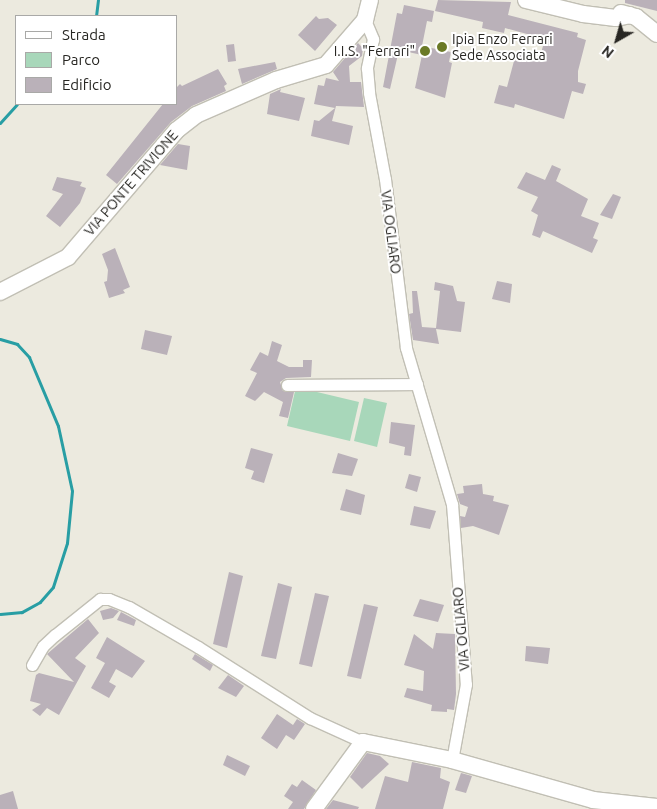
<!DOCTYPE html>
<style>
body{margin:0}
#map{position:relative;width:657px;height:809px;overflow:hidden;background:#eceadf;font-family:Ubuntu,sans-serif}
div>[style]{position:absolute}
[style*='--x']{left:calc(var(--x)*1px);top:calc(var(--y)*1px);width:calc(var(--w)*1px);rotate:calc(var(--a)*1deg)}
.green>*{inset:0;background:#a8d7ba}
.stream>*{height:3px;margin:-1.5px;padding:0 1.5px;transform-origin:1.5px;border-radius:1.5px;background:#289ea4}
.building>*{inset:0;background:#bab1b9}
.roads{filter:drop-shadow(1px 0 #c1bfb4) drop-shadow(-1px 0 #c1bfb4) drop-shadow(0 1px #c1bfb4) drop-shadow(0 -1px #c1bfb4)}
.street>*{height:11px;margin:-5.5px;padding:0 5.5px;transform-origin:5.5px;border-radius:5.5px;background:#fff}
.secondary>*{height:16px;margin:-8px;padding:0 8px;transform-origin:8px;border-radius:8px;background:#fff}
.dots>*{width:14px;height:14px;translate:-50% -50%;box-sizing:border-box;border:2px solid #fff;border-radius:50%}
span{translate:-50% -50%;white-space:nowrap;text-align:center;line-height:1.15;-webkit-text-stroke:4px #fff;paint-order:stroke}
.poi-label{font-size:14px;color:#282723}
.left{translate:0 -50%;text-align:left}
.right{translate:-100% -50%;text-align:right}
.street-label{font-size:14px;color:#282723}
.legend{position:absolute;left:15px;top:15px;width:162px;height:90px;box-sizing:border-box;background:#fff;border:1px solid #a9a9a7;margin:0;padding:6px 9px;list-style:none;font-size:15px;color:#282723}
.legend li{display:flex;align-items:center;gap:10px;height:25px}
.legend b{width:25px;border:1px solid #a9a9a7}
.north{position:absolute;left:592px;top:15px;width:50px;height:50px;-webkit-text-stroke:4px #fff;paint-order:stroke;rotate:218deg;font-size:14px;font-weight:700;line-height:20px;text-align:center;color:#282723}
.north::after{content:'';display:block;margin:auto;width:18px;height:22px;background:#282723;clip-path:polygon(50% 0,100% 100%,50% 72%,0 100%)}
</style>
<div id="map">
<div class="green">
<div style="clip-path:polygon(296px 387px,359px 402px,350px 441px,287px 426px)"></div>
<div style="clip-path:polygon(364px 398px,387px 403px,377px 447px,354px 441px)"></div>
</div>
<div class="stream">
<div style="--x:96;--y:16;--w:16;--a:-83"></div>
<div style="--x:0;--y:123;--w:25;--a:-48"></div>
<div style="--x:0;--y:339;--w:18;--a:16"></div>
<div style="--x:17;--y:344;--w:18;--a:47"></div>
<div style="--x:29;--y:357;--w:75;--a:67.2"></div>
<div style="--x:58;--y:426;--w:66;--a:77.8"></div>
<div style="--x:72;--y:491;--w:52;--a:95.5"></div>
<div style="--x:67;--y:543;--w:46;--a:107.7"></div>
<div style="--x:53;--y:587;--w:20;--a:131"></div>
<div style="--x:40;--y:602;--w:21;--a:151"></div>
<div style="--x:22;--y:612;--w:22;--a:175"></div>
</div>
<div class="building">
<div style="clip-path:polygon(438px 0,511px 2px,508px 15px,578px 33px,577px 37px,586px 40px,578px 71px,578px 82px,586px 84px,583px 94px,572px 91px,564px 119px,515px 104px,514px 108px,494px 103px,499px 85px,507px 87px,514px 61px,511px 60px,513px 53px,539px 60px,545px 39px,505px 28px,504px 33px,482px 28px,483px 22px,435px 11px)"></div>
<div style="clip-path:polygon(625px 0,657px 0,657px 11px,625px 3px)"></div>
<div style="clip-path:polygon(404px 5px,434px 11px,432px 22px,427px 21px,422px 46px,451px 52px,449px 62px,452px 63px,445px 98px,415px 88px,422px 55px,399px 50px,390px 89px,383px 87px,397px 13px,402px 14px)"></div>
<div style="clip-path:polygon(316px 16px,319px 19px,328px 18px,337px 25px,315px 51px,298px 35px)"></div>
<div style="clip-path:polygon(358px 43px,363px 48px,362px 56px,349px 66px,350px 82px,361px 82px,364px 107px,336px 106px,332px 121px,353px 126px,349px 145px,311px 136px,314px 120px,319px 121px,335px 108px,314px 104px,318px 85px,324px 86px,326px 78px,339px 81px,333px 72px)"></div>
<div style="clip-path:polygon(234px 44px,236px 61px,228px 62px,226px 45px)"></div>
<div style="clip-path:polygon(275px 62px,277px 69px,242px 84px,238px 69px)"></div>
<div style="clip-path:polygon(218px 69px,227px 84px,224px 86px,226px 91px,192px 106px,171px 122px,117px 184px,106px 175px,163px 104px,176px 104px,176px 88px,180px 84px,182px 86px)"></div>
<div style="clip-path:polygon(281px 89px,280px 92px,305px 98px,299px 121px,267px 114px,270px 94px)"></div>
<div style="clip-path:polygon(178px 144px,190px 146px,187px 170px,160px 165px)"></div>
<div style="clip-path:polygon(552px 165px,561px 169px,556px 181px,588px 199px,581px 216px,599px 223px,593px 238px,598px 240px,592px 253px,543px 231px,540px 238px,532px 235px,538px 215px,531px 211px,538px 197px,517px 188px,526px 172px,545px 180px)"></div>
<div style="clip-path:polygon(57px 177px,82px 182px,80px 186px,86px 188px,80px 203px,60px 227px,46px 216px,63px 194px,52px 190px)"></div>
<div style="clip-path:polygon(613px 194px,621px 197px,612px 219px,600px 215px)"></div>
<div style="clip-path:polygon(115px 248px,130px 287px,123px 290px,125px 293px,109px 298px,104px 282px,107px 281px,108px 270px,102px 254px)"></div>
<div style="clip-path:polygon(497px 281px,512px 284px,510px 303px,492px 299px)"></div>
<div style="clip-path:polygon(435px 282px,453px 286px,457px 301px,465px 302px,461px 332px,436px 329px,439px 344px,413px 340px,409px 314px,413px 313px,412px 291px,417px 291px,422px 327px,436px 328px,440px 291px,434px 290px)"></div>
<div style="clip-path:polygon(145px 330px,172px 336px,167px 355px,141px 349px)"></div>
<div style="clip-path:polygon(272px 341px,282px 345px,277px 361px,289px 367px,303px 367px,303px 360px,312px 360px,311px 377px,286px 378px,280px 382px,283px 391px,294px 392px,288px 418px,279px 416px,283px 402px,264px 392px,255px 401px,245px 396px,257px 373px,250px 370px,260px 352px,268px 356px)"></div>
<div style="clip-path:polygon(391px 422px,415px 425px,411px 456px,404px 455px,405px 447px,389px 443px)"></div>
<div style="clip-path:polygon(251px 448px,273px 454px,264px 483px,251px 479px,254px 471px,245px 468px)"></div>
<div style="clip-path:polygon(338px 453px,358px 459px,352px 476px,332px 473px)"></div>
<div style="clip-path:polygon(409px 474px,421px 477px,417px 492px,405px 488px)"></div>
<div style="clip-path:polygon(482px 484px,483px 494px,494px 496px,493px 501px,509px 505px,499px 535px,473px 526px,461px 528px,460px 516px,465px 517px,468px 507px,460px 504px,457px 494px,464px 493px,463px 486px)"></div>
<div style="clip-path:polygon(346px 489px,365px 495px,361px 515px,340px 510px)"></div>
<div style="clip-path:polygon(414px 506px,436px 511px,430px 529px,410px 525px)"></div>
<div style="clip-path:polygon(229px 572px,243px 576px,227px 648px,213px 644px)"></div>
<div style="clip-path:polygon(278px 583px,292px 587px,276px 659px,261px 656px)"></div>
<div style="clip-path:polygon(315px 593px,329px 596px,312px 667px,299px 664px)"></div>
<div style="clip-path:polygon(420px 599px,444px 605px,438px 622px,413px 616px)"></div>
<div style="clip-path:polygon(364px 604px,378px 607px,361px 679px,347px 676px)"></div>
<div style="clip-path:polygon(111px 608px,119px 611px,113px 618px,103px 620px,100px 611px)"></div>
<div style="clip-path:polygon(121px 612px,136px 620px,134px 626px,117px 620px)"></div>
<div style="clip-path:polygon(88px 619px,99px 633px,75px 658px,86px 666px,59px 715px,47px 708px,40px 716px,32px 710px,41px 704px,30px 701px,36px 675px,39px 673px,74px 682px,47px 654px)"></div>
<div style="clip-path:polygon(436px 633px,455px 634px,456px 694px,454px 710px,447px 709px,447px 712px,431px 711px,432px 705px,404px 697px,407px 688px,423px 691px,424px 671px,404px 665px,414px 634px,433px 649px)"></div>
<div style="clip-path:polygon(107px 637px,145px 661px,132px 678px,116px 669px,109px 682px,116px 686px,109px 698px,91px 688px,105px 663px,96px 658px)"></div>
<div style="clip-path:polygon(526px 646px,550px 648px,548px 664px,525px 661px)"></div>
<div style="clip-path:polygon(195px 654px,213px 665px,210px 671px,192px 659px)"></div>
<div style="clip-path:polygon(228px 675px,244px 686px,236px 697px,218px 688px)"></div>
<div style="clip-path:polygon(277px 714px,293px 725px,297px 719px,305px 724px,294px 740px,286px 735px,277px 749px,261px 738px)"></div>
<div style="clip-path:polygon(367px 753px,380px 756px,389px 764px,362px 789px,350px 777px)"></div>
<div style="clip-path:polygon(227px 755px,250px 766px,245px 776px,223px 765px)"></div>
<div style="clip-path:polygon(412px 762px,441px 768px,440px 778px,450px 782px,443px 809px,375px 809px,385px 776px,408px 782px)"></div>
<div style="clip-path:polygon(461px 773px,472px 776px,466px 793px,455px 790px)"></div>
<div style="clip-path:polygon(302px 780px,316px 790px,304px 809px,288px 809px,293px 802px,284px 796px,292px 784px,297px 787px)"></div>
<div style="clip-path:polygon(13px 791px,18px 809px,0 809px,0 795px)"></div>
<div style="clip-path:polygon(333px 800px,359px 807px,358px 809px,326px 809px)"></div>
</div>
<div class="roads">
<div class="street">
<div style="--x:365;--y:20;--w:21;--a:67"></div>
<div style="--x:373;--y:39;--w:30;--a:102"></div>
<div style="--x:367;--y:68;--w:25;--a:85"></div>
<div style="--x:369;--y:93;--w:87;--a:79.5"></div>
<div style="--x:385;--y:179;--w:170;--a:82.9"></div>
<div style="--x:406;--y:348;--w:163;--a:73.6"></div>
<div style="--x:452;--y:504;--w:181;--a:85.6"></div>
<div style="--x:466;--y:684;--w:77;--a:100.4"></div>
<div style="--x:287;--y:385;--w:130;--a:-0.4"></div>
<div style="--x:32;--y:665;--w:22;--a:-60"></div>
<div style="--x:43;--y:646;--w:16;--a:-43"></div>
<div style="--x:55;--y:635;--w:58;--a:-38.7"></div>
<div style="--x:100;--y:599;--w:9;--a:0"></div>
<div style="--x:109;--y:599;--w:22;--a:22"></div>
<div style="--x:129;--y:607;--w:80;--a:30.1"></div>
<div style="--x:198;--y:647;--w:133;--a:32.4"></div>
<div style="--x:310;--y:718;--w:58;--a:24.4"></div>
</div>
<div class="secondary">
<div style="--x:526;--y:0;--w:59;--a:13.8"></div>
<div style="--x:583;--y:14;--w:33;--a:7"></div>
<div style="--x:616;--y:18;--w:14;--a:-12"></div>
<div style="--x:621;--y:13;--w:16;--a:15"></div>
<div style="--x:636;--y:17;--w:27;--a:39"></div>
<div style="--x:0;--y:292;--w:76;--a:-27.2"></div>
<div style="--x:68;--y:257;--w:167;--a:-49.4"></div>
<div style="--x:177;--y:130;--w:24;--a:-38"></div>
<div style="--x:196;--y:115;--w:87;--a:-23.6"></div>
<div style="--x:276;--y:80;--w:52;--a:-16.7"></div>
<div style="--x:326;--y:65;--w:60;--a:-49.1"></div>
<div style="--x:365;--y:20;--w:21;--a:-76"></div>
<div style="--x:314;--y:809;--w:83;--a:-53.8"></div>
<div style="--x:363;--y:742;--w:91;--a:11.4"></div>
<div style="--x:452;--y:760;--w:147;--a:15.8"></div>
<div style="--x:593;--y:800;--w:64;--a:6.2"></div>
</div>
</div>
<div class="dots">
<div style="left:442px;top:47px;background:#6b7a27"></div>
<div style="left:425px;top:51px;background:#6b7a27"></div>
</div>
<div class="poi-label">
<span class="left" style="left:452px;top:47px">Ipia Enzo Ferrari<br>Sede Associata</span>
<span class="right" style="left:415px;top:51px">I.I.S. "Ferrari"</span>
</div>
<div class="street-label">
<span style="left:131px;top:183px;rotate:-49deg">VIA PONTE TRIVIONE</span>
<span style="left:391px;top:232px;rotate:83deg">VIA OGLIARO</span>
<span style="left:461px;top:629px;rotate:-95deg">VIA OGLIARO</span>
</div>
<ul class="legend">
<li><b style="height:6px;background:#fff"></b>Strada</li>
<li><b style="height:14px;background:#a8d7ba"></b>Parco</li>
<li><b style="height:14px;background:#bab1b9"></b>Edificio</li>
</ul>
<div class="north">N</div>
</div>
